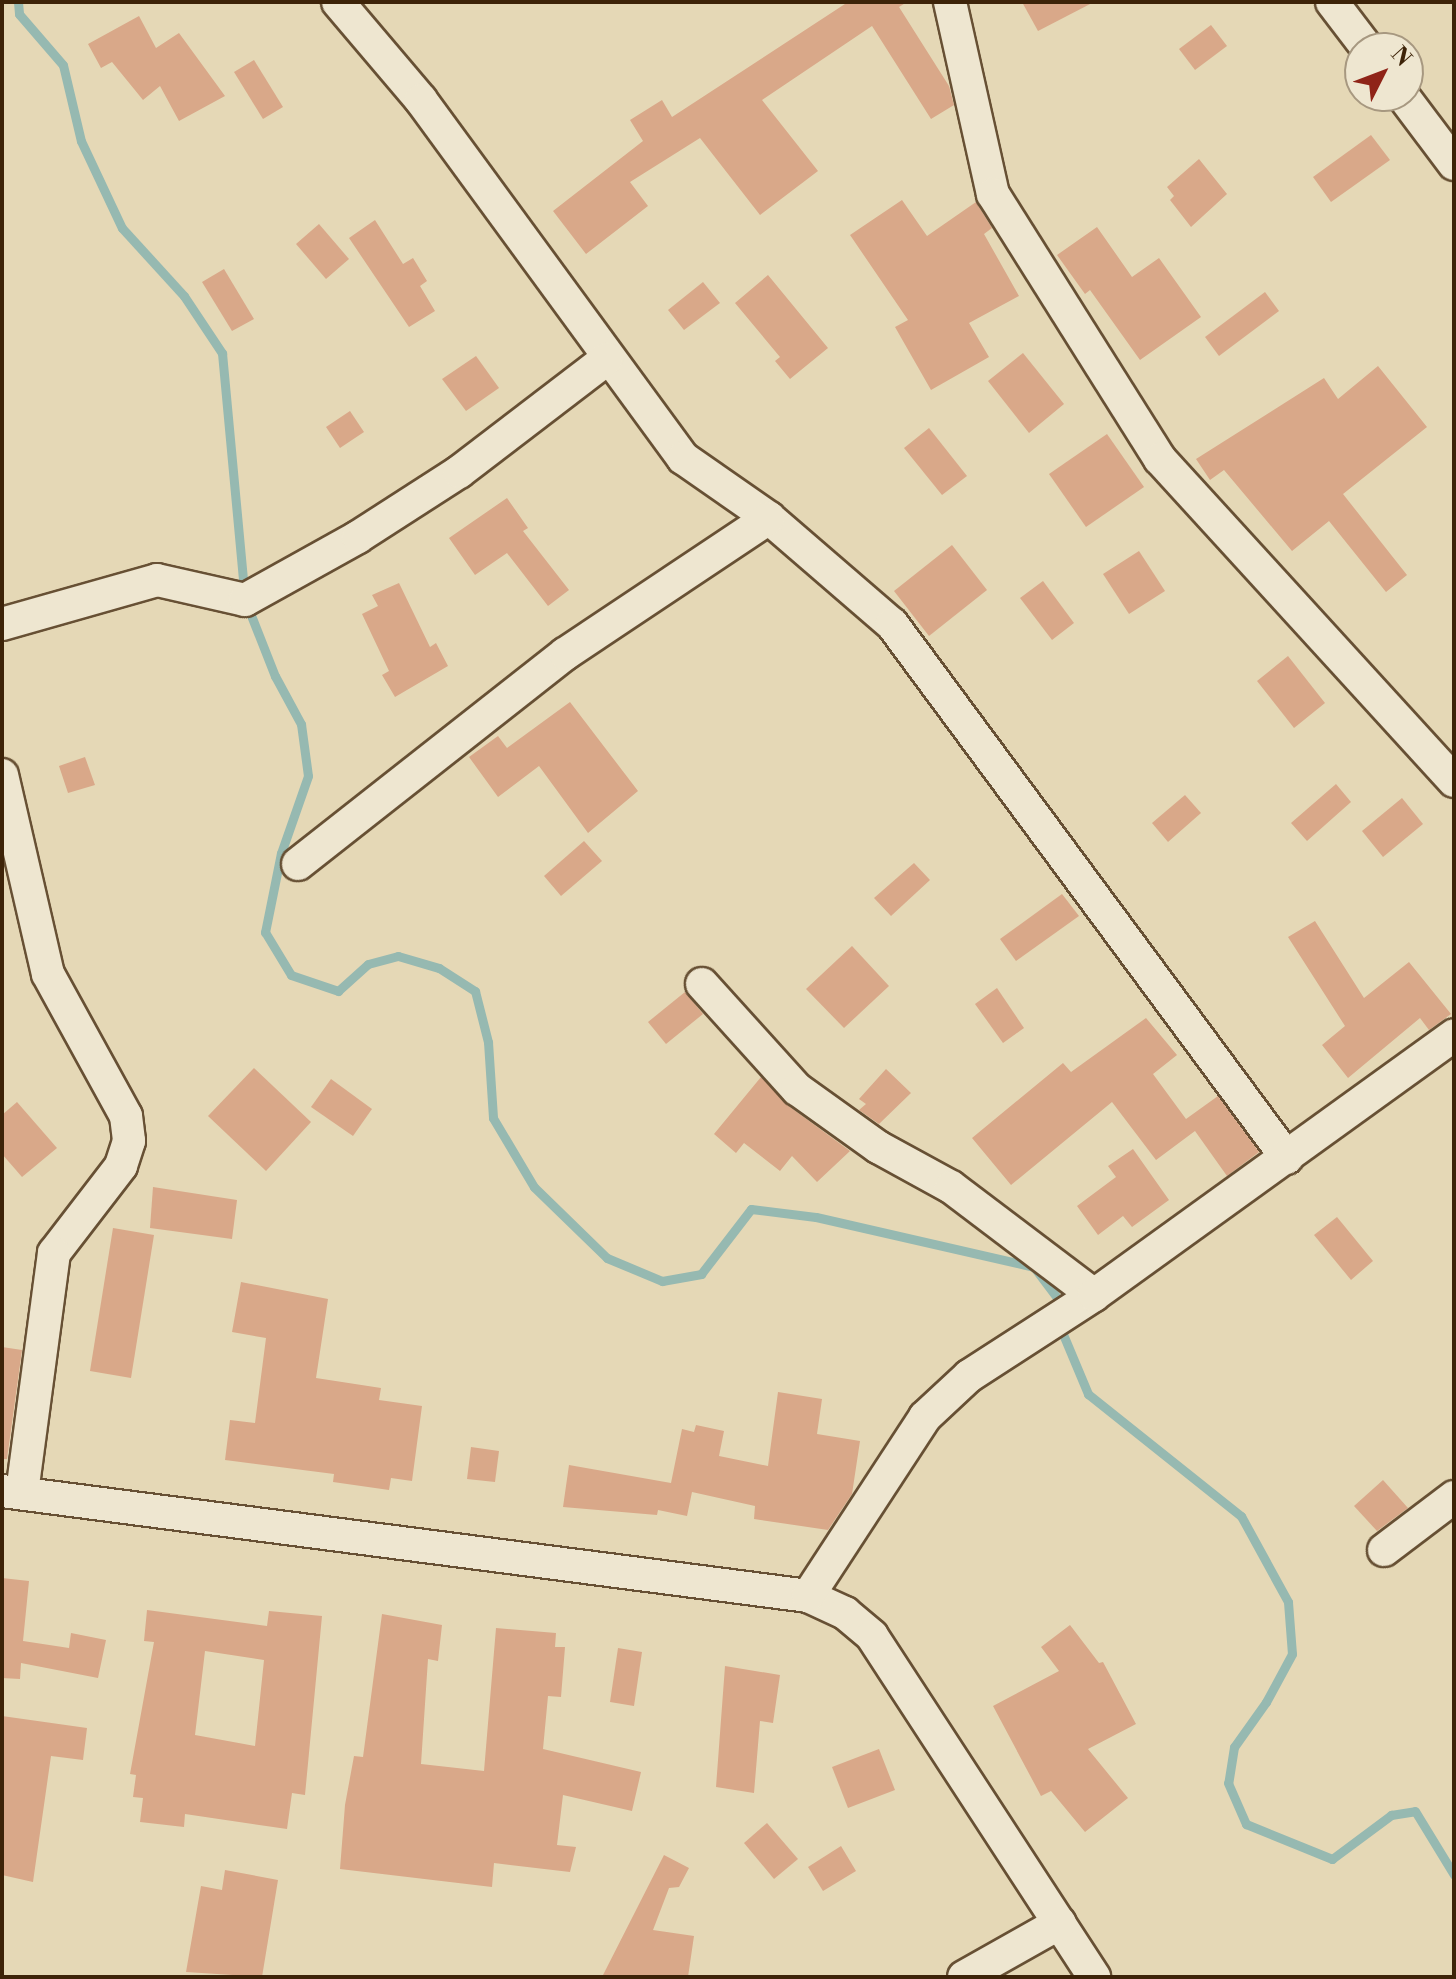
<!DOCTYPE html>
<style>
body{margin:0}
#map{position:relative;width:1456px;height:1979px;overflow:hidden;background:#e5d8b6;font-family:"Libre Bodoni",serif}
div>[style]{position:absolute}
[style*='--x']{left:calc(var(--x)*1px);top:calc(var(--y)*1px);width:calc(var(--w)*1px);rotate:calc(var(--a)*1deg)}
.stream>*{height:9px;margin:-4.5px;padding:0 4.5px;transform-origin:4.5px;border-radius:4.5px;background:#96b9b1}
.building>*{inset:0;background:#d9a889}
.roads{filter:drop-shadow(2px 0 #675034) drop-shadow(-2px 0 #675034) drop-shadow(0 2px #675034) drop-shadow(0 -2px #675034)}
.street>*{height:32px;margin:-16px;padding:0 16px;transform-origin:16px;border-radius:16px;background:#eee6d0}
span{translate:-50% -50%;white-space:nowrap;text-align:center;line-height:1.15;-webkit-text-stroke:6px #eee6d0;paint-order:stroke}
.frame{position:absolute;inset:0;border:4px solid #3d2308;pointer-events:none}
.north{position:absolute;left:1344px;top:32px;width:80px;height:80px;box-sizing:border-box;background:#eee6d0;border:2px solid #a79880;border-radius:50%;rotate:48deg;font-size:22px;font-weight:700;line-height:32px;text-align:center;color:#3d2308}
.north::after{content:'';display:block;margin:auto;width:28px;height:36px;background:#8f2418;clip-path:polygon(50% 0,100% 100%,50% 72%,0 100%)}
</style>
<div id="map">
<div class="stream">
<div style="--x:18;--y:2;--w:12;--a:85"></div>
<div style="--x:19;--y:14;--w:67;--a:49.2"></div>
<div style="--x:63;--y:65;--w:78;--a:76.7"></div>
<div style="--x:81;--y:141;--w:96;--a:64.8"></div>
<div style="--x:122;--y:228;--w:92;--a:47.6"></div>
<div style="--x:184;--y:296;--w:69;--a:56.3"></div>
<div style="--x:222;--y:353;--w:248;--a:84.7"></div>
<div style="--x:245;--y:600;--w:82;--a:68.5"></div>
<div style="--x:275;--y:676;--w:55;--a:61.6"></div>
<div style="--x:301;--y:724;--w:52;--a:82.3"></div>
<div style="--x:308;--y:776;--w:82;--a:109.3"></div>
<div style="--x:281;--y:853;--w:81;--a:101.4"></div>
<div style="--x:265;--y:932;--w:50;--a:58.8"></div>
<div style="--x:291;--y:975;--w:50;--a:18.8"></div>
<div style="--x:338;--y:991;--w:40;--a:-42"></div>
<div style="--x:368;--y:964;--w:31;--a:-15"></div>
<div style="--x:398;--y:956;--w:43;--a:16.3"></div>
<div style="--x:439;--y:968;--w:43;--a:32.6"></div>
<div style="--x:475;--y:991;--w:53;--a:75.7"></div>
<div style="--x:488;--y:1042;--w:76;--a:86.2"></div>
<div style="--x:493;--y:1118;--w:80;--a:59.3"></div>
<div style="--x:534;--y:1187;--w:102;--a:44.2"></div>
<div style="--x:607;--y:1258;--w:60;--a:22.7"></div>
<div style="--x:662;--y:1281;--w:40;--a:-10"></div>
<div style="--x:701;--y:1274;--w:82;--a:-52.4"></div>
<div style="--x:751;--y:1209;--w:65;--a:7"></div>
<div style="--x:816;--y:1217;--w:224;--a:12.9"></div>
<div style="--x:1034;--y:1267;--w:40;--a:53"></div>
<div style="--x:1058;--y:1299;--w:9;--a:84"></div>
<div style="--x:1060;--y:1327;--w:73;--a:67.3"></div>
<div style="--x:1088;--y:1394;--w:196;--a:38.6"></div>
<div style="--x:1241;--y:1516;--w:98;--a:61.3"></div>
<div style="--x:1288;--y:1602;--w:52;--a:85.6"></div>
<div style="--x:1292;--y:1654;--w:55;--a:118.4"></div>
<div style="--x:1266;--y:1702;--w:55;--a:125.4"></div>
<div style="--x:1234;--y:1747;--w:36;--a:99"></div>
<div style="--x:1228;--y:1783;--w:45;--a:66.3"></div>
<div style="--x:1246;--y:1824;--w:93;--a:22.1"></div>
<div style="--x:1332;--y:1859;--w:74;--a:-36.7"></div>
<div style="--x:1391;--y:1815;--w:24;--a:-9"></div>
<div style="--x:1415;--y:1811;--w:75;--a:58.6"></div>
</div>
<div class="building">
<div style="clip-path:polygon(848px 2px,907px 2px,899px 7px,949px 86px,954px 105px,931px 119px,872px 26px,762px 100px,818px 171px,760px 215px,700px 138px,630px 182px,648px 206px,586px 254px,553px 211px,643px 141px,630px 120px,662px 100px,672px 117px)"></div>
<div style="clip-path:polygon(1022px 2px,1094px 2px,1038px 31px)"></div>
<div style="clip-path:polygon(139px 16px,156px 48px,179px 33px,225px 96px,179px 121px,160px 86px,143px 100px,112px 62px,101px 68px,88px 44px)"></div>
<div style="clip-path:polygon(1211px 25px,1227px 46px,1195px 70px,1179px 49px)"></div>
<div style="clip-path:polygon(254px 60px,283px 107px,263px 119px,234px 72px)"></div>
<div style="clip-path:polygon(1371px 135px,1390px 160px,1331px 202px,1313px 177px)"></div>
<div style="clip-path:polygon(1199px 159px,1227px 194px,1191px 227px,1170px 200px,1174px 196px,1167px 187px)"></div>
<div style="clip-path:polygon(902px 200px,927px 236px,976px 202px,992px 228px,984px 234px,1019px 296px,969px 323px,989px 357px,931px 390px,895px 327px,908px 320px,850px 235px)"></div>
<div style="clip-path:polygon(375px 220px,403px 264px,413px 258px,427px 281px,420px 286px,435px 311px,409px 327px,349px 238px)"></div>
<div style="clip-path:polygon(319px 224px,349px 259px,326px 279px,296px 244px)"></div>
<div style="clip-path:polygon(1097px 227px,1132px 277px,1159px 258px,1201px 317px,1140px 360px,1090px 290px,1085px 294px,1057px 255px)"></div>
<div style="clip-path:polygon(224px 269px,254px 319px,232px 331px,202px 282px)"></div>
<div style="clip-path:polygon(768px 275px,828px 348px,790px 379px,775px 361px,780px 357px,735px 303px)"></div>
<div style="clip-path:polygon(703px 282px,720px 303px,684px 330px,668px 310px)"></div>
<div style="clip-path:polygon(1265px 292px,1279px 311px,1219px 356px,1205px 337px)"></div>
<div style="clip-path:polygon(1023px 353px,1064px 404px,1029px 433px,988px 381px)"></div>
<div style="clip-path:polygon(476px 356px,499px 388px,466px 411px,442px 379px)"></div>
<div style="clip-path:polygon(1378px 366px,1427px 427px,1343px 494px,1407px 575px,1386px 592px,1329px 521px,1292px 551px,1224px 470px,1210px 480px,1196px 459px,1324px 378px,1338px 399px)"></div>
<div style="clip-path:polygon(350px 411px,364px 432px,340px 448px,326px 427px)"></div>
<div style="clip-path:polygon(929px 428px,967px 476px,942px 495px,904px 448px)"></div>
<div style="clip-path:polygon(1107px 434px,1144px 487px,1086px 527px,1049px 474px)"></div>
<div style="clip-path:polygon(507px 498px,528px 528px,523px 531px,569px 590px,548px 606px,507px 553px,475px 575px,449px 538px)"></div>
<div style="clip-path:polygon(952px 545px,987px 590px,929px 636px,894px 591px)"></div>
<div style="clip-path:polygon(1139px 551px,1165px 591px,1129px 614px,1103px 574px)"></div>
<div style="clip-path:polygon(1043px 581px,1074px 623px,1052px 640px,1020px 598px)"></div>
<div style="clip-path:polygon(399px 583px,430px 647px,436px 643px,448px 666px,395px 697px,382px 675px,389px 671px,362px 614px,378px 606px,372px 595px)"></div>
<div style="clip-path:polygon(1288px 656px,1325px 703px,1294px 728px,1257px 681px)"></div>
<div style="clip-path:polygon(570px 702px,638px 791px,588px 833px,539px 766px,498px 797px,469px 757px,498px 736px,507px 748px)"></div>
<div style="clip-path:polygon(85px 757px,95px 785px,68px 793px,59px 766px)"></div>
<div style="clip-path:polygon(1336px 784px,1351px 802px,1307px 841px,1291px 823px)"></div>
<div style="clip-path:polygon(1185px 795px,1201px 813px,1168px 842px,1152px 823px)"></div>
<div style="clip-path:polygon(1402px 798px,1423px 824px,1383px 857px,1362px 831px)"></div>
<div style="clip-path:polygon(584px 841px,602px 861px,561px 896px,544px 876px)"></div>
<div style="clip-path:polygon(914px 863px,930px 880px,891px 916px,874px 898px)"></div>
<div style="clip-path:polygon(1062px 894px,1079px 916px,1016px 961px,1000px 939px)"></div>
<div style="clip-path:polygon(1315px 921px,1364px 998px,1409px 962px,1451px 1014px,1429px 1030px,1420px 1018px,1348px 1078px,1322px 1045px,1345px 1026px,1288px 937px)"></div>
<div style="clip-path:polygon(852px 946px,889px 986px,844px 1028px,806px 989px)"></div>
<div style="clip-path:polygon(997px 988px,1024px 1028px,1003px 1043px,975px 1004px)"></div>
<div style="clip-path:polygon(685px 992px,703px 1014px,666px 1044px,648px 1022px)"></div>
<div style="clip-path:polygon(1146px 1018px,1177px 1055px,1153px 1074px,1186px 1119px,1218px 1096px,1259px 1152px,1227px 1176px,1195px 1131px,1156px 1160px,1112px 1102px,1011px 1185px,972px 1138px,1063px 1063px,1071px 1072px)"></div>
<div style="clip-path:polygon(254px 1068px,311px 1122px,266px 1171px,208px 1116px)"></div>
<div style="clip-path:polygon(886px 1069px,911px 1093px,879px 1124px,859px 1110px,866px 1104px,859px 1099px)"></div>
<div style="clip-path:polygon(761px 1077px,786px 1104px,850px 1151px,817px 1182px,792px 1156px,780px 1171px,744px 1143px,736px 1153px,714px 1134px)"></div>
<div style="clip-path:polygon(331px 1079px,372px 1109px,353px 1136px,311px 1107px)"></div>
<div style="clip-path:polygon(17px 1102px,57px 1148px,22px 1177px,2px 1154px,2px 1115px)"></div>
<div style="clip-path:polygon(1133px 1149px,1169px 1200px,1132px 1227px,1123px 1216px,1098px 1235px,1077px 1206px,1116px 1177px,1108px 1166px)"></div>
<div style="clip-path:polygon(153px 1187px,237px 1200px,232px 1239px,150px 1228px)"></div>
<div style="clip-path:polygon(1337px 1217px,1373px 1261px,1351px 1280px,1314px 1235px)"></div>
<div style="clip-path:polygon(113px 1228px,154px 1235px,131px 1378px,90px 1371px)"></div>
<div style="clip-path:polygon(241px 1282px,328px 1299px,316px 1378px,381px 1388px,379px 1400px,422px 1406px,412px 1481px,391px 1478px,389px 1490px,333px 1482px,334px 1474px,225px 1460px,230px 1420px,255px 1423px,266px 1338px,232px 1332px)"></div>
<div style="clip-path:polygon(2px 1347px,22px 1350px,7px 1459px,2px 1459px)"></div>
<div style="clip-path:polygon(778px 1392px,822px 1399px,817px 1434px,860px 1441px,852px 1494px,828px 1530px,754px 1519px,755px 1506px,692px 1492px,687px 1516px,658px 1510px,657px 1515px,563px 1507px,569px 1465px,671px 1483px,682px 1429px,694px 1432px,696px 1425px,724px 1431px,719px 1456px,768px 1466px)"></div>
<div style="clip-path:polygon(471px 1447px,499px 1451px,495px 1482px,467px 1479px)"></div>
<div style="clip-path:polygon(1383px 1480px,1408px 1508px,1377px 1531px,1354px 1506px)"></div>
<div style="clip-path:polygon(2px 1578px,29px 1581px,23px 1641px,69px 1648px,71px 1633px,106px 1640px,98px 1678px,21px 1663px,20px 1679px,2px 1678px)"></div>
<div style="clip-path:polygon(evenodd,147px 1610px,267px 1626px,269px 1611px,322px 1616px,305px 1795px,292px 1793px,287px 1829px,185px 1814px,184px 1827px,140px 1822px,143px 1798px,133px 1797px,136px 1775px,130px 1774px,154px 1642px,144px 1641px,147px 1610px,205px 1651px,264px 1660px,255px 1746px,195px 1735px,205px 1651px)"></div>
<div style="clip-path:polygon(382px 1614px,442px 1625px,438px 1661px,428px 1659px,421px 1764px,484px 1771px,496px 1628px,556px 1633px,555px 1647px,565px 1647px,561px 1697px,548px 1696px,543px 1749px,641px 1772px,632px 1811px,563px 1795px,557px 1845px,576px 1847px,570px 1872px,494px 1863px,492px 1887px,340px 1869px,345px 1805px,354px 1756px,363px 1757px)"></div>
<div style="clip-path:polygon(1070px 1625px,1099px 1663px,1103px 1662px,1136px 1724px,1088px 1749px,1128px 1798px,1085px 1832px,1051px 1791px,1041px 1796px,993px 1706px,1059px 1671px,1041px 1647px)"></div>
<div style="clip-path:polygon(618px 1648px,642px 1652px,634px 1706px,610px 1702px)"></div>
<div style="clip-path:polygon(725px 1666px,780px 1675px,773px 1723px,760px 1721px,754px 1793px,716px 1787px)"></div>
<div style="clip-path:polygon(2px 1716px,87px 1728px,83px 1760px,51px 1756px,33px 1882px,2px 1875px)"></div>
<div style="clip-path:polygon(879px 1749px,895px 1790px,848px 1808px,832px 1767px)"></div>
<div style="clip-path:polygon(767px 1823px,798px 1859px,774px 1879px,744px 1843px)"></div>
<div style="clip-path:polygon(841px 1846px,856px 1871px,823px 1891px,808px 1867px)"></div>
<div style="clip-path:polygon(664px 1855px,689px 1868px,679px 1887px,669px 1888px,653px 1930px,694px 1936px,688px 1977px,602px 1977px)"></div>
<div style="clip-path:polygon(225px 1870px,278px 1880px,262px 1977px,186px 1972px,201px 1886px,222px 1890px)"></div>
</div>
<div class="roads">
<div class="street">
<div style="--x:338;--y:2;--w:128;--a:49.7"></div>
<div style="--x:421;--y:100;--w:444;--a:53.8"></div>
<div style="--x:683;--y:458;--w:105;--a:34.9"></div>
<div style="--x:769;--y:518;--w:162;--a:40.8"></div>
<div style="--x:892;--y:624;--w:664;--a:53.51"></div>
<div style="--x:950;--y:2;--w:197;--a:77.4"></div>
<div style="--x:993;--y:194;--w:313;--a:57.8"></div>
<div style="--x:1160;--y:459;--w:436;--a:47.6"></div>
<div style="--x:1332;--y:2;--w:58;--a:52.7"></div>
<div style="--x:1403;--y:96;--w:85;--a:53.1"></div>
<div style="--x:2;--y:624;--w:161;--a:-15.8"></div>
<div style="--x:157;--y:580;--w:90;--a:12.8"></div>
<div style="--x:245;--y:600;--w:129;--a:-29.1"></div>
<div style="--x:358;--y:537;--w:120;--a:-32.8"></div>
<div style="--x:459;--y:472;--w:186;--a:-37.4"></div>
<div style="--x:2;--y:775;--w:204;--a:77"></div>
<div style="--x:48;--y:974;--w:162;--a:61.2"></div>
<div style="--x:126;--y:1116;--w:25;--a:83"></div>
<div style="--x:129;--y:1141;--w:26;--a:108"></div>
<div style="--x:121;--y:1166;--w:110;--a:127.6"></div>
<div style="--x:54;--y:1253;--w:242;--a:97.6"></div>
<div style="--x:298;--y:864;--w:340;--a:-38.2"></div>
<div style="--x:565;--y:654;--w:245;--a:-33.7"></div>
<div style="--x:702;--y:984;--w:142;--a:47.9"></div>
<div style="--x:797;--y:1089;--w:100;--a:35.6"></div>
<div style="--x:878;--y:1147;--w:83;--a:28.7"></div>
<div style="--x:951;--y:1187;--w:179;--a:37.1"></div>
<div style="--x:2;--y:1491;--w:813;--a:7.42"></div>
<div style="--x:808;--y:1596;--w:41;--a:24.7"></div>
<div style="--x:845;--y:1613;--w:35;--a:40"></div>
<div style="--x:872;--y:1636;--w:407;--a:56.9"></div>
<div style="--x:1384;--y:1550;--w:88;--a:-37.1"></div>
<div style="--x:808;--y:1596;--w:214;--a:-56.8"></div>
<div style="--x:925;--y:1417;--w:60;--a:-43"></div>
<div style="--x:969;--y:1376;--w:149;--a:-32.9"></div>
<div style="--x:1094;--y:1295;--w:444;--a:-35.8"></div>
<div style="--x:964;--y:1977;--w:110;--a:-29.4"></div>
</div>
</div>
<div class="frame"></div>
<div class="north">N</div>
</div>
